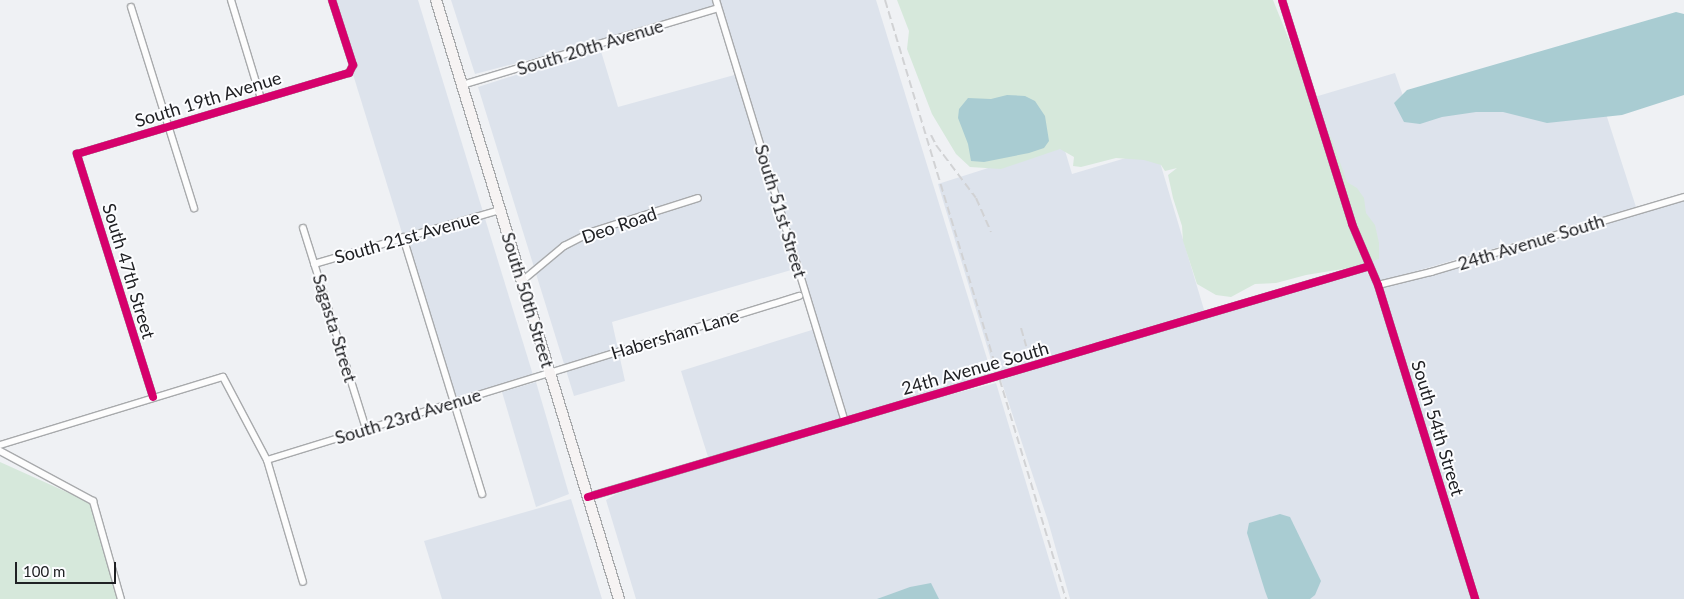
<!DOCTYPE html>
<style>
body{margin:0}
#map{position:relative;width:1684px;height:599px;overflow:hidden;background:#eff1f4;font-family:Lato,sans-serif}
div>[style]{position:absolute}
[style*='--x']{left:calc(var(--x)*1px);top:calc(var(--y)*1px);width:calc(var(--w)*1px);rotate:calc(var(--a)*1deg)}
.built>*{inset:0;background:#dde3ec}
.green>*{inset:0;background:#d6e8db}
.water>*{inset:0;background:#a9ccd2}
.roads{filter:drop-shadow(1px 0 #a8aaac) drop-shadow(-1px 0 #a8aaac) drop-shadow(0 1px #a8aaac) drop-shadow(0 -1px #a8aaac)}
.street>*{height:6px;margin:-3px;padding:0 3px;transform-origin:3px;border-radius:3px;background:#fdfdfd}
.primary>*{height:10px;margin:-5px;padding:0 5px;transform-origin:5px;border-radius:5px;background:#f6f3f3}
.rail>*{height:2px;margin-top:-1px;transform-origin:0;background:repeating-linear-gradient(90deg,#d1d2d4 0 8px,transparent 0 12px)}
.cycleway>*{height:8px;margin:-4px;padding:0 4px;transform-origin:4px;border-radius:4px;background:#d6006c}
span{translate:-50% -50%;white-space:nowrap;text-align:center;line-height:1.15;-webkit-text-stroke:4px #fcfdff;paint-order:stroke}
.street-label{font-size:18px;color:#202124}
.scale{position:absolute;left:15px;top:562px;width:101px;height:22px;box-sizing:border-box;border:2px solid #202124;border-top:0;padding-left:6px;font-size:15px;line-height:18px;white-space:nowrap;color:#202124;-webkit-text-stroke:4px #fcfdff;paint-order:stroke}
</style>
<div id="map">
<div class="built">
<div style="clip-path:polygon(330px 0,418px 0,533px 375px,454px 401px)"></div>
<div style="clip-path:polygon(451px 0,713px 0,715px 6px,613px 38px,475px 74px)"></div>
<div style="clip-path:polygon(717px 0,876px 0,993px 378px,846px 418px)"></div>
<div style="clip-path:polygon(600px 48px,618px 107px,738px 74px,798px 268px,612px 322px,625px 381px,574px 396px,478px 87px)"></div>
<div style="clip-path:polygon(1588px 58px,1636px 207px,1379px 282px,1298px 102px,1395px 73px,1408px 110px)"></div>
<div style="clip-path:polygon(1063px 144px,1072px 174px,1156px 149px,1205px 313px,996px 376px,938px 184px)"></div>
<div style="clip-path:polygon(1684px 200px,1684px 599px,1478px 599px,1383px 288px)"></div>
<div style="clip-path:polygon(1365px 270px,1375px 284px,1472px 599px,1070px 599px,1048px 521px,1001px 380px,1074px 356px)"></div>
<div style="clip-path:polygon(815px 329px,842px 420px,709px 460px,681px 371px)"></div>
<div style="clip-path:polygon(536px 382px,569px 494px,536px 507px,502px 392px)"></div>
<div style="clip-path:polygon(996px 383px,1061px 599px,636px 599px,606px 500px,616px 494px,846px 421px)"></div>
<div style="clip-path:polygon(571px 499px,602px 599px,442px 599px,424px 541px)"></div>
</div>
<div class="green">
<div style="clip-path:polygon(897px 0,1273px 0,1318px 112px,1332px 140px,1347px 182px,1357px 188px,1364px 198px,1366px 213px,1375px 225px,1379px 243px,1379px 259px,1349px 268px,1306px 275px,1276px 283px,1255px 284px,1231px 297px,1216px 295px,1197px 284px,1183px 241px,1182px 226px,1173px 198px,1168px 175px,1177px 168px,1165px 171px,1161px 165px,1144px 160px,1116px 158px,1081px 167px,1073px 166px,1074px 157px,1060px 149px,1001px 169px,970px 167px,956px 154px,932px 114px,907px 49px,909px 31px)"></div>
<div style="clip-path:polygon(0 462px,91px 503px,119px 599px,0 599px)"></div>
</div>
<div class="water">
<div style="clip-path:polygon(1676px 12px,1684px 14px,1684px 95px,1622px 115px,1547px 123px,1503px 112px,1476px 112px,1442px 117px,1420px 124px,1404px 122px,1394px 103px,1407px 90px)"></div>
<div style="clip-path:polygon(1007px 95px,1025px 96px,1035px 101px,1045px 116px,1049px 141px,1044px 148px,1029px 153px,984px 162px,971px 161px,968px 144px,958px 118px,959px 109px,968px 98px,991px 99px)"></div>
<div style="clip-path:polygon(1280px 514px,1290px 517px,1321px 581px,1315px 595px,1310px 599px,1268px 599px,1265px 591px,1247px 533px,1249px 523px)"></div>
<div style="clip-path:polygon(931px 583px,939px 599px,877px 599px,910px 587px)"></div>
</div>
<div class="roads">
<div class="street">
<div style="--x:231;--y:0;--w:103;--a:73.1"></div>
<div style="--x:716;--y:0;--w:440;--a:73"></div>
<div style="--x:1282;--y:0;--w:235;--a:72.6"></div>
<div style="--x:1352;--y:224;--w:66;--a:66.9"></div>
<div style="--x:1378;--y:285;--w:329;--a:72.8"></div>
<div style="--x:131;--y:7;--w:211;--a:72.6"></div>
<div style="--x:462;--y:85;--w:267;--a:-16.7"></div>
<div style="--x:303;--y:228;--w:211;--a:72.6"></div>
<div style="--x:403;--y:237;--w:269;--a:72.9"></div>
<div style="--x:314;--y:264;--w:194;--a:-16.2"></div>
<div style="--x:522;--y:281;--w:55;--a:-39.8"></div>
<div style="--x:564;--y:246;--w:30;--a:-27"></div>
<div style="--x:591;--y:232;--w:112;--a:-17.6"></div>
<div style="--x:1378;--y:285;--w:55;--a:-13.8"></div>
<div style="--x:1431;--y:272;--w:264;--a:-16.5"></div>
<div style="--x:153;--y:397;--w:255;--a:-107.4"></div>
<div style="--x:77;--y:154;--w:284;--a:-16.6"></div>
<div style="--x:349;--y:73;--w:9;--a:-63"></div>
<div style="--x:353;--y:65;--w:68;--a:-107.9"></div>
<div style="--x:0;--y:445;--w:233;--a:-17"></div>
<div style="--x:223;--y:377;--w:94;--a:62.1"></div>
<div style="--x:267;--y:460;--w:127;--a:73.6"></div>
<div style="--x:0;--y:451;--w:106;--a:28.3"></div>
<div style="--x:93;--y:501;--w:102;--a:74.1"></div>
<div style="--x:267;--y:460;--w:557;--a:-17.13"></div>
<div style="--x:588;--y:497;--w:815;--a:-16.46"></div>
</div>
<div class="primary">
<div style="--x:436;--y:0;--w:626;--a:73.01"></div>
</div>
</div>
<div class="rail">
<div style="--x:885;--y:0;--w:626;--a:73.19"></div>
<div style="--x:931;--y:135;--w:11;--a:63"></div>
<div style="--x:936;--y:145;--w:66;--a:53"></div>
<div style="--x:976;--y:198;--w:37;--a:66"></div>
<div style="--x:1021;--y:328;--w:19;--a:74"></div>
</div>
<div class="cycleway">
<div style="--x:1282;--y:0;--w:235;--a:72.6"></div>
<div style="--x:1352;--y:224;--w:66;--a:66.9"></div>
<div style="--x:1378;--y:285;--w:329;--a:72.8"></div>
<div style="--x:153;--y:397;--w:255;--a:-107.4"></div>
<div style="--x:77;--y:154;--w:284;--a:-16.6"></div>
<div style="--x:349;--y:73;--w:9;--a:-63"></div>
<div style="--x:353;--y:65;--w:68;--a:-107.9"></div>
<div style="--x:588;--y:497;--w:815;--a:-16.46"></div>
</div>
<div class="street-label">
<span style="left:590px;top:47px;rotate:-17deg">South 20th Avenue</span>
<span style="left:208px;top:99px;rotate:-17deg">South 19th Avenue</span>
<span style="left:781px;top:211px;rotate:73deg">South 51st Street</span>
<span style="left:619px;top:225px;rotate:-19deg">Deo Road</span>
<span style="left:407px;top:237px;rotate:-16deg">South 21st Avenue</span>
<span style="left:1531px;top:242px;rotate:-17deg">24th Avenue South</span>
<span style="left:129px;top:271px;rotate:73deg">South 47th Street</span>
<span style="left:528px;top:300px;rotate:73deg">South 50th Street</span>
<span style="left:335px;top:328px;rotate:73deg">Sagasta Street</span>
<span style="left:675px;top:334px;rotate:-17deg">Habersham Lane</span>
<span style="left:975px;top:368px;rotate:-16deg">24th Avenue South</span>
<span style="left:408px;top:416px;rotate:-17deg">South 23rd Avenue</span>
<span style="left:1438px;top:428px;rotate:73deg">South 54th Street</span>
</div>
<div class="scale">100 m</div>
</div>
